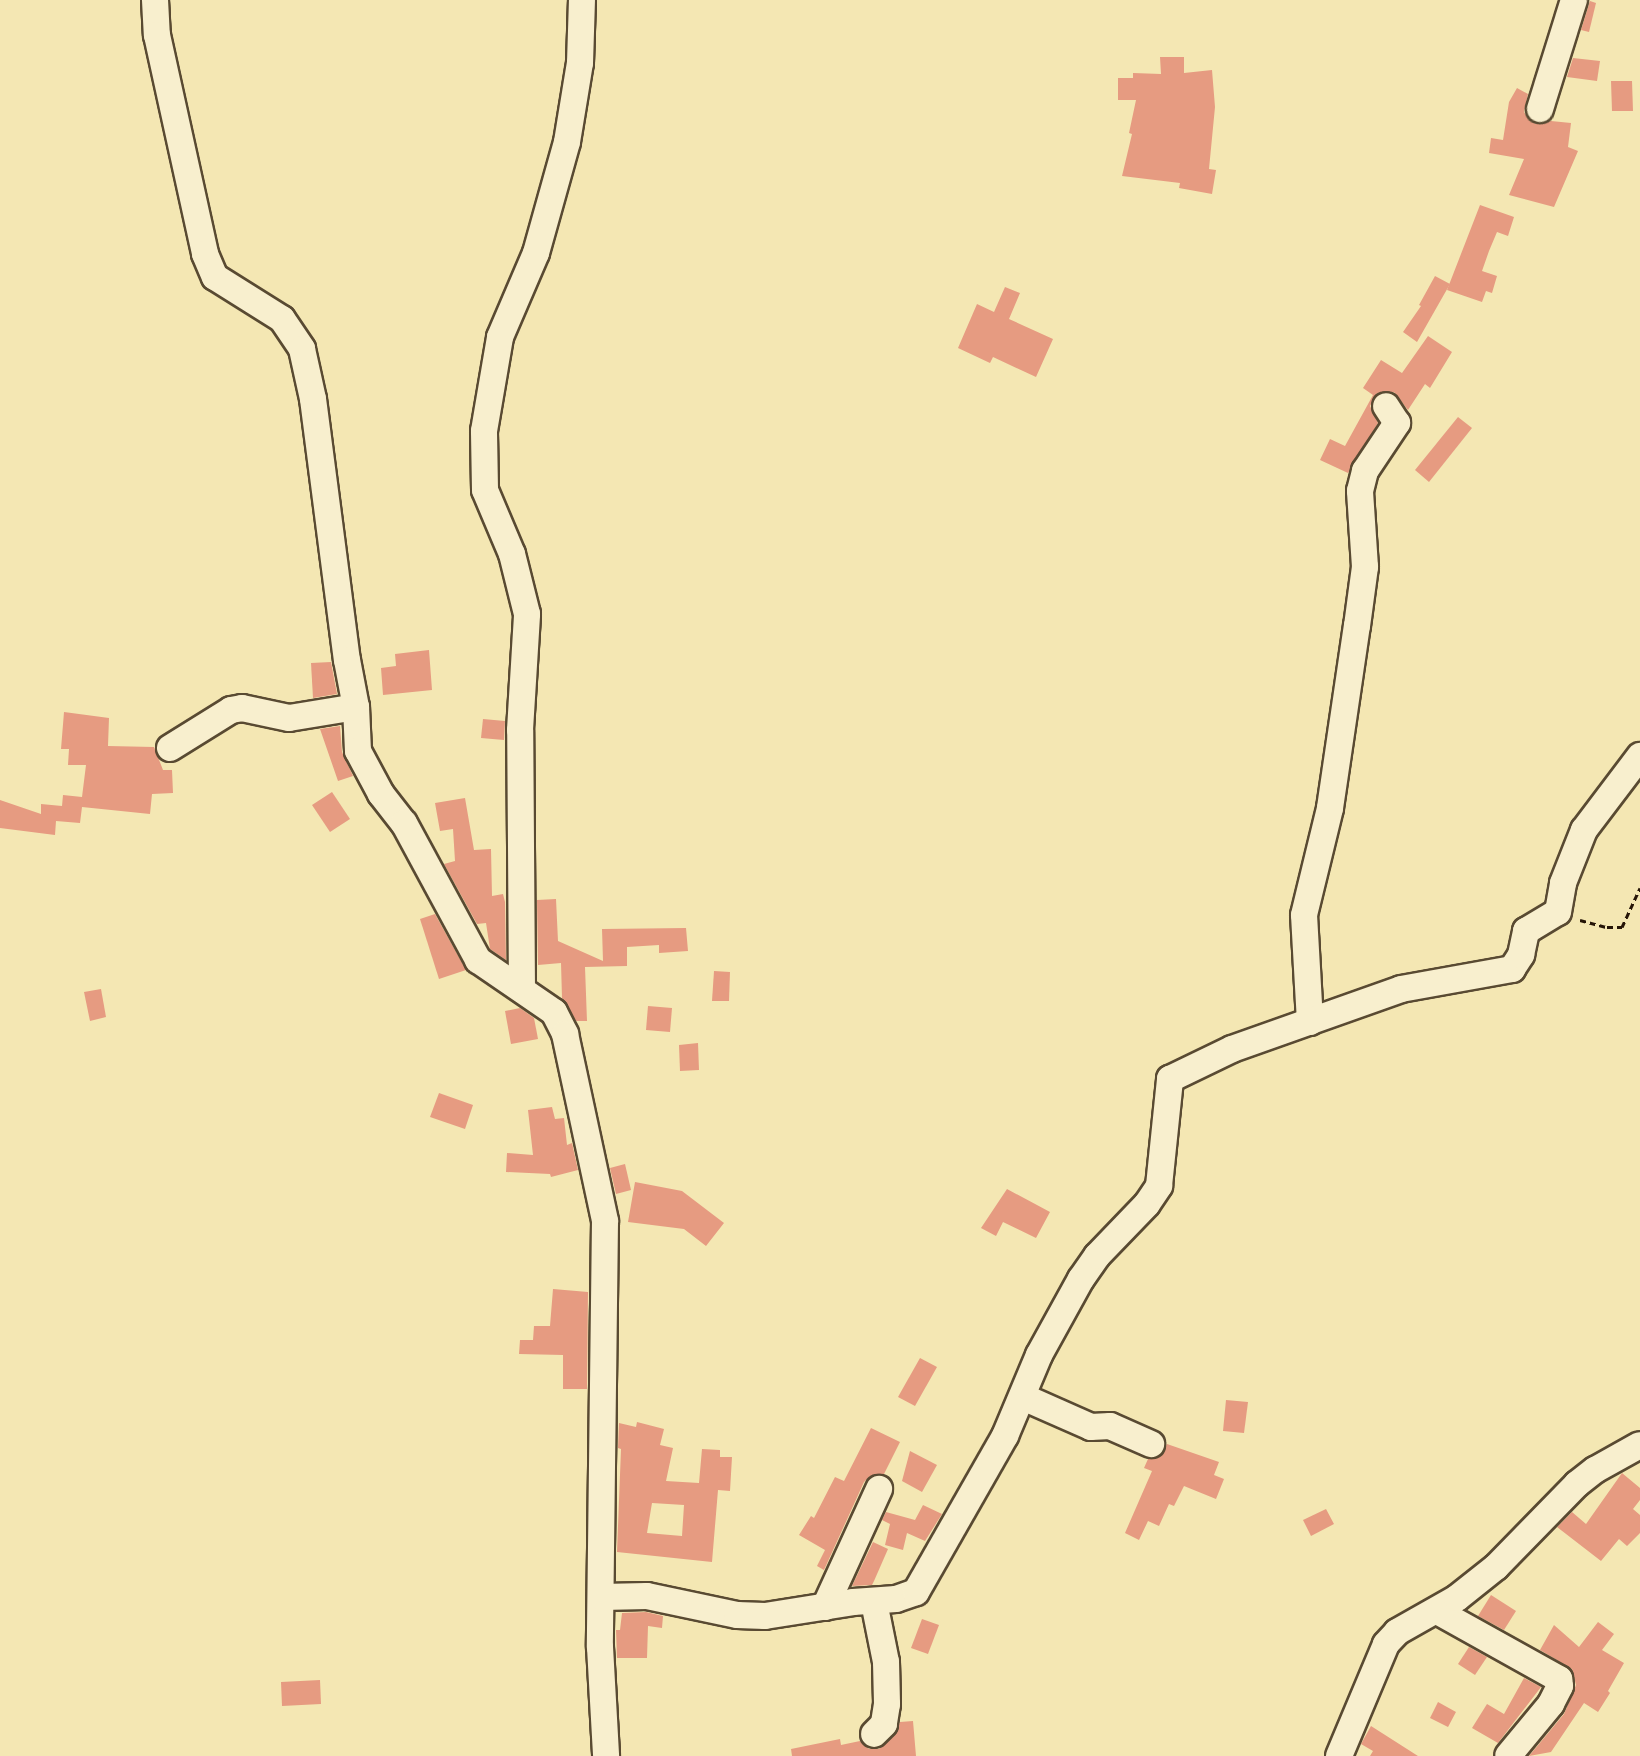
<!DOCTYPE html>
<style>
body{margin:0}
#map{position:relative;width:1640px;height:1756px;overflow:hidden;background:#f4e7b3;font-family:"IM FELL French Canon",serif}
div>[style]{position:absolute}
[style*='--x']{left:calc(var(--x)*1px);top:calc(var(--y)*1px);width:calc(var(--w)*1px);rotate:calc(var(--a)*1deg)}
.building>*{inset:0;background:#e69b81}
.path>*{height:3px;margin-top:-1.5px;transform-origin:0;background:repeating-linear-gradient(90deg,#251507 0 6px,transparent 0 10px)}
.roads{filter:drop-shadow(2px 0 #594a32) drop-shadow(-2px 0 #594a32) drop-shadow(0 2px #594a32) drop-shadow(0 -2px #594a32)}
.minor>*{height:26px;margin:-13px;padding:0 13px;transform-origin:13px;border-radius:13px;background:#f8efce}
span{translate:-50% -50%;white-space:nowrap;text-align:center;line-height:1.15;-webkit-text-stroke:7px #f8efce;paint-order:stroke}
</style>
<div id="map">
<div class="building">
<div style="clip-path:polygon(1590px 1px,1596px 3px,1589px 32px,1581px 30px)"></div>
<div style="clip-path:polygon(1160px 57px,1184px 57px,1184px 73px,1212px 70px,1215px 107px,1209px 169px,1216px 170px,1212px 194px,1179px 188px,1180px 183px,1122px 176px,1132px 134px,1129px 133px,1136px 100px,1118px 100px,1118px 78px,1133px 78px,1133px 73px,1161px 74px)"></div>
<div style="clip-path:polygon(1573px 58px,1600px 61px,1597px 81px,1567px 77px)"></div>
<div style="clip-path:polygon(1611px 81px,1632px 81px,1633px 111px,1612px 111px)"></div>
<div style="clip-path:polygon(1517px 88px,1528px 94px,1524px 112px,1529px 120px,1536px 124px,1551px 121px,1571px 123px,1568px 147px,1578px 151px,1554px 207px,1509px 195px,1524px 159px,1489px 153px,1491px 138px,1503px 140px,1509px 102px)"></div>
<div style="clip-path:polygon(1480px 205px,1514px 217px,1508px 236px,1497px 232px,1489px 251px,1482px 271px,1497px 276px,1492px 293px,1486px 291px,1482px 302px,1447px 290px)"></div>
<div style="clip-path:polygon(1435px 276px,1450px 284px,1417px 342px,1403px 332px,1421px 306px,1419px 305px)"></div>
<div style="clip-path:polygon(1005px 287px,1020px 293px,1009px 319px,1053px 339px,1036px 377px,993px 357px,990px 363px,958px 348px,977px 304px,994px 312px)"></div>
<div style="clip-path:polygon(1428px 336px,1452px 352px,1430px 388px,1425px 384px,1408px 410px,1394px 392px,1377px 393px,1370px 406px,1378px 423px,1348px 473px,1320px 460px,1330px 439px,1345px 446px,1373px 395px,1363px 388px,1381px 360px,1402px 373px)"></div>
<div style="clip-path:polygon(1458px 417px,1472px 428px,1429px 482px,1415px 470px)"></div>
<div style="clip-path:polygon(429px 650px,432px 690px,383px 695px,381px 668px,396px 666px,395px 654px)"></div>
<div style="clip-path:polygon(331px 662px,337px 694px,313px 698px,311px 663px)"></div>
<div style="clip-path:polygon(64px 712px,109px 718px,108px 746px,154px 747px,163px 770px,172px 770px,173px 793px,152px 794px,150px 814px,82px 807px,80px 823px,56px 821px,55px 835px,0 828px,0 800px,41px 814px,41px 804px,62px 806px,63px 795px,82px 797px,86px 765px,68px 765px,69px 749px,61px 749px)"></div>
<div style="clip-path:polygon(483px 719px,505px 721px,504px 740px,481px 738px)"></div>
<div style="clip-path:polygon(340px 726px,342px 752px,353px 776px,338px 781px,320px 729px)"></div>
<div style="clip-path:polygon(332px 792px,350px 819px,330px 832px,312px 805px)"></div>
<div style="clip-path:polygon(465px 798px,474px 850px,491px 849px,492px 896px,503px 894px,505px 902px,506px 960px,490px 949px,486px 923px,477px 924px,444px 864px,455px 861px,453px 829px,440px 831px,435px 803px)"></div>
<div style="clip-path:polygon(556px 899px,558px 941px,603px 961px,602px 929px,686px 928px,688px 951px,659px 953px,659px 945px,627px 947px,627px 966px,585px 967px,587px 1021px,576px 1021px,562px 998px,561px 963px,538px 965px,537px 900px)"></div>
<div style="clip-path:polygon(435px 914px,466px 970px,439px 979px,420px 919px)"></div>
<div style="clip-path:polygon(714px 971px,730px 972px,729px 1001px,712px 1001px)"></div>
<div style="clip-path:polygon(101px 989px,106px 1017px,90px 1021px,84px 992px)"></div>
<div style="clip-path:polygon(648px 1006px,672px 1008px,670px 1032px,646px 1030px)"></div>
<div style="clip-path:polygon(520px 1008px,534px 1018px,538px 1039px,511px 1044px,505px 1011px)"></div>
<div style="clip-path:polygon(698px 1043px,699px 1070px,680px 1071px,679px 1045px)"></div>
<div style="clip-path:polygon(439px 1093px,473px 1105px,465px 1129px,430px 1117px)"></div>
<div style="clip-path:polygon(552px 1107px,555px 1119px,564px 1118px,567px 1145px,572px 1143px,578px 1170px,551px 1177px,550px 1174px,506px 1172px,507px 1153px,533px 1155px,528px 1110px)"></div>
<div style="clip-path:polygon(625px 1164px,631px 1190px,616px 1194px,610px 1168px)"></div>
<div style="clip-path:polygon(635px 1182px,682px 1191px,724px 1223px,706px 1246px,684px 1229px,628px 1222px)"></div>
<div style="clip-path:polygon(1007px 1189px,1050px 1212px,1036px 1238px,1003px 1222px,996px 1236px,981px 1228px)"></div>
<div style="clip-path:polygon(553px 1289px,588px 1292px,587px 1389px,563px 1389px,563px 1355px,519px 1354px,520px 1340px,533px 1340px,534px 1326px,550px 1326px)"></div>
<div style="clip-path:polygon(920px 1358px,937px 1367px,915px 1406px,898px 1397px)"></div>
<div style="clip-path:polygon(1226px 1400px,1248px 1402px,1244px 1433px,1223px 1431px)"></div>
<div style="clip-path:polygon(evenodd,637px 1422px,664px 1429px,660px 1445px,673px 1448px,666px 1481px,699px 1483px,702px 1449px,720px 1450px,720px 1457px,732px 1457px,730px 1491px,718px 1490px,712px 1562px,617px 1552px,621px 1449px,618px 1448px,619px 1423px,636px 1427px,637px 1422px,652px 1503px,684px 1505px,682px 1536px,647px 1533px,652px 1503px)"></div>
<div style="clip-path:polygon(871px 1428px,900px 1442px,884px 1474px,870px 1476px,864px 1482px,824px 1570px,817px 1566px,825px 1550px,799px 1535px,811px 1516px,814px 1518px,835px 1477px,844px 1481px)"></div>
<div style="clip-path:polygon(1167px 1444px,1219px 1462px,1214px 1475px,1224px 1479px,1216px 1499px,1184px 1486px,1174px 1506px,1169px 1504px,1159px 1526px,1148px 1521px,1139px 1540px,1125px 1533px,1152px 1471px,1144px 1468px,1148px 1459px,1161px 1456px)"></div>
<div style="clip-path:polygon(910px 1451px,937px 1465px,922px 1492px,902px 1481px)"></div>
<div style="clip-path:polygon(1622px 1473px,1640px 1488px,1640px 1500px,1633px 1509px,1640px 1515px,1640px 1533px,1627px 1546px,1619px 1539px,1601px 1561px,1557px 1527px,1572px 1512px,1586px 1524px)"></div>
<div style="clip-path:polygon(923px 1505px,942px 1514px,925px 1541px,907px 1533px,903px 1550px,885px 1545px,890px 1524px,882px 1520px,886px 1512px,915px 1520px)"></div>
<div style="clip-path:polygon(1326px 1509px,1334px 1524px,1311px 1536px,1303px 1520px)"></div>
<div style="clip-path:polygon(873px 1542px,888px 1549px,874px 1581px,872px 1585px,852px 1586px)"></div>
<div style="clip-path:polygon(1491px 1595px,1516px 1611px,1504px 1630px,1478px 1616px)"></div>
<div style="clip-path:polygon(646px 1612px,663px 1616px,662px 1628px,648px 1626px,647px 1658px,617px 1658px,616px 1630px,620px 1630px,622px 1613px)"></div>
<div style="clip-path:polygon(922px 1619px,939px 1625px,928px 1654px,911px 1648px)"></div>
<div style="clip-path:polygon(1598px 1622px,1614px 1634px,1602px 1650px,1624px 1663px,1608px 1691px,1610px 1693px,1598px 1712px,1584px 1703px,1551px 1752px,1529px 1756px,1564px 1714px,1576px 1685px,1572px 1669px,1540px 1650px,1554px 1625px,1579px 1647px)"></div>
<div style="clip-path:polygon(1469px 1647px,1487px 1657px,1475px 1675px,1458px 1664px)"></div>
<div style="clip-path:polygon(1524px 1678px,1541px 1687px,1498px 1743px,1472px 1728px,1487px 1704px,1504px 1714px)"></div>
<div style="clip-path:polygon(320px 1680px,321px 1704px,282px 1706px,281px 1682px)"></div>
<div style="clip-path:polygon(1438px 1702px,1456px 1712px,1448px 1727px,1430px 1718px)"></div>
<div style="clip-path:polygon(913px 1721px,916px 1756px,792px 1756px,791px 1749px,840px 1739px,841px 1745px,860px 1741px,869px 1749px,879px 1749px,895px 1735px,900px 1722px)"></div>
<div style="clip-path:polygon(1371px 1726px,1418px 1756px,1370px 1756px,1373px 1751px,1361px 1744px)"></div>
</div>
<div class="path">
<div style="--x:1580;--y:920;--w:28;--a:15"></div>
<div style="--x:1607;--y:927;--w:15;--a:0"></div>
<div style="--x:1622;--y:927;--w:43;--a:-65.2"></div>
</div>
<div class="roads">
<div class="minor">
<div style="--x:155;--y:0;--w:35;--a:87"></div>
<div style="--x:157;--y:35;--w:224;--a:77.6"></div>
<div style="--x:205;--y:254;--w:25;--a:67"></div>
<div style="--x:215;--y:277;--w:79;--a:32.1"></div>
<div style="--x:282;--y:319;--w:36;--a:56"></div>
<div style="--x:302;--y:349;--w:51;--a:77.6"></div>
<div style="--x:313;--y:399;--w:263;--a:82.6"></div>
<div style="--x:347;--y:660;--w:48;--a:79.2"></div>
<div style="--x:356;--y:707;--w:44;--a:87.4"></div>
<div style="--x:358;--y:751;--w:49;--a:61.9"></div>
<div style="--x:381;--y:794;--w:37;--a:52"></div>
<div style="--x:404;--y:823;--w:156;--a:61.6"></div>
<div style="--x:478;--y:960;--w:92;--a:34.4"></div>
<div style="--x:554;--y:1012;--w:25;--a:63"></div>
<div style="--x:565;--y:1034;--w:191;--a:77.9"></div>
<div style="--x:605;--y:1221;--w:426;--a:90.7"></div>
<div style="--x:600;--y:1647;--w:109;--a:86.8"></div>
<div style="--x:1540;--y:109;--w:114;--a:-72.7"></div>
<div style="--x:170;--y:748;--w:72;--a:-31.9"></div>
<div style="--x:231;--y:710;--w:11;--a:-10"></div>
<div style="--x:242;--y:708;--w:48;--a:12"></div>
<div style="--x:289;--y:718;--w:68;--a:-9.3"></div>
<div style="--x:522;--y:989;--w:259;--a:-90.4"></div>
<div style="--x:520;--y:730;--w:116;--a:-86.5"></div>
<div style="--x:527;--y:614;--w:62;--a:-104"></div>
<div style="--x:512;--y:554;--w:69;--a:-112.9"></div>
<div style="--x:485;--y:490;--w:59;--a:-91"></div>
<div style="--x:484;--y:431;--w:95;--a:-80.3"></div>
<div style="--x:500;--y:337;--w:91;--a:-66.8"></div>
<div style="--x:536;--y:253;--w:115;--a:-74.4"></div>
<div style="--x:567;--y:142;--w:80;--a:-80.7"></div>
<div style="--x:580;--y:63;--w:63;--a:-88.2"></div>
<div style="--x:1310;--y:1022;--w:107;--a:-93.2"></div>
<div style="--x:1304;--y:915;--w:110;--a:-76.3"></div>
<div style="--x:1330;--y:808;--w:184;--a:-81.6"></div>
<div style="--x:1357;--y:626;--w:60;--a:-82.3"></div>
<div style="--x:1365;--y:567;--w:76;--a:-93.8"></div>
<div style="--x:1360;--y:491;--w:21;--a:-76"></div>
<div style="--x:1365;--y:471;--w:58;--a:-56.3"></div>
<div style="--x:1397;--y:423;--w:20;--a:-123"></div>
<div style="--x:1023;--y:1397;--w:74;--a:23.8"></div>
<div style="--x:1091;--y:1427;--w:19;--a:-3"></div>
<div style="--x:1110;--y:1426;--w:45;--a:23.7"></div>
<div style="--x:602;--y:1597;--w:45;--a:-1.3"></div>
<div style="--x:647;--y:1596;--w:92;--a:11.9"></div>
<div style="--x:737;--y:1615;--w:28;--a:2"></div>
<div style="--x:765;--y:1616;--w:89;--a:-9"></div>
<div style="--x:853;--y:1602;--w:43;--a:-4"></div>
<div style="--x:896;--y:1599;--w:21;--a:-19"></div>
<div style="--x:916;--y:1592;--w:180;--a:-60.3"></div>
<div style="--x:1005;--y:1436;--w:88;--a:-67.2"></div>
<div style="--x:1039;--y:1355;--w:87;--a:-61.1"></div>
<div style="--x:1081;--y:1279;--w:28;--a:-55"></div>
<div style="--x:1097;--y:1256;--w:72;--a:-46.1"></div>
<div style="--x:1147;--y:1204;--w:22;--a:-56"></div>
<div style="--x:1159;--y:1186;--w:108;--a:-84.1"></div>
<div style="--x:1170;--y:1079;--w:69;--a:-25.8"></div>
<div style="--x:1232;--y:1049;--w:179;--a:-19.5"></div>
<div style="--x:1401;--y:989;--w:113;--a:-10.2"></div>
<div style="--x:1512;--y:969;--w:17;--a:-57"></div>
<div style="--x:1521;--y:955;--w:25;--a:-78"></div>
<div style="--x:1526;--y:931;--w:37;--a:-31"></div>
<div style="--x:1558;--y:912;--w:29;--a:-80"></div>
<div style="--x:1563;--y:883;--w:57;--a:-68.4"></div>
<div style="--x:1584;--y:830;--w:93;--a:-52.9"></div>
<div style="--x:874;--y:1602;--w:61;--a:78.7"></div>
<div style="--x:886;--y:1662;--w:42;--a:88.6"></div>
<div style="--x:887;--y:1704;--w:20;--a:99"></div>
<div style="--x:884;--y:1724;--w:14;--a:135"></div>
<div style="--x:825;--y:1607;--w:130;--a:-65.4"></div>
<div style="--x:1437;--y:1611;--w:140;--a:29.1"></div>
<div style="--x:1559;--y:1679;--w:7;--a:82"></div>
<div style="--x:1560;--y:1686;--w:20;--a:117"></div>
<div style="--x:1551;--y:1704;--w:67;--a:129.6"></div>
<div style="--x:1339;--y:1756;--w:121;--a:-67.2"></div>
<div style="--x:1386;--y:1644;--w:16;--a:-47"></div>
<div style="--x:1397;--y:1632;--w:69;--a:-29.5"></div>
<div style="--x:1457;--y:1598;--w:50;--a:-38.5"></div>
<div style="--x:1496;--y:1567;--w:116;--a:-45.7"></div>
<div style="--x:1577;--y:1484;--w:23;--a:-38"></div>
<div style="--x:1595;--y:1470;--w:51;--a:-29.1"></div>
</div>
</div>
</div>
